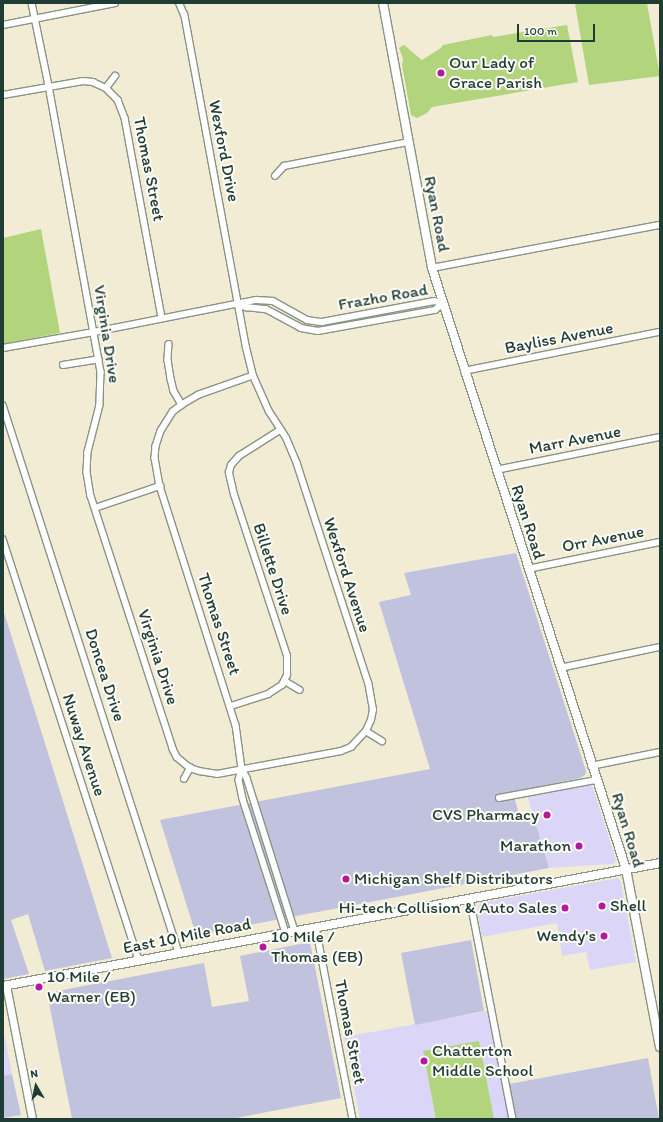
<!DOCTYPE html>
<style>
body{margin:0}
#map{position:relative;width:663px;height:1122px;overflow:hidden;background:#f2ecd5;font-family:Itim,sans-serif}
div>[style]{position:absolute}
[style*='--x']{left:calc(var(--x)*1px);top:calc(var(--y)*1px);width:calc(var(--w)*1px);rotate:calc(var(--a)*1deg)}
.built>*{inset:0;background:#dbd6f7}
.industrial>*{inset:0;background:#c1c2dd}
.green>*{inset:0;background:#b1d47c}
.roads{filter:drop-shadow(1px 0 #889484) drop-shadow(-1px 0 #889484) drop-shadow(0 1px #889484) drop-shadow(0 -1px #889484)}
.minor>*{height:5.5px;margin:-2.75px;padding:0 2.75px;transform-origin:2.75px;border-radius:2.75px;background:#fff}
.tertiary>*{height:7px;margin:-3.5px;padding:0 3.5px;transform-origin:3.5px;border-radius:3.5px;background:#fff}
.secondary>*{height:8px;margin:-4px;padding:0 4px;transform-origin:4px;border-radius:4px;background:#fff}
.dots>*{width:11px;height:11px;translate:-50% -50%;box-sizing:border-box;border:2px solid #fdfcf7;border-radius:50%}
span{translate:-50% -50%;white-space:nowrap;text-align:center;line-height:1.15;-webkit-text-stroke:4px #fdfcf7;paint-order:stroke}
.poi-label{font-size:17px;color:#1f3d34}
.left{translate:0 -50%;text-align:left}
.right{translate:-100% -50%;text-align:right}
.street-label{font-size:17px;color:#1f3d34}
.frame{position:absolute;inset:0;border:4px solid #1f3d34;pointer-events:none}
.north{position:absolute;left:16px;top:1066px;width:40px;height:40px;-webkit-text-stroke:3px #fdfcf7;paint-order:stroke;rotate:351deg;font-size:11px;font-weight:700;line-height:16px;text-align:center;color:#1f3d34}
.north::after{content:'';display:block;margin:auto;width:14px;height:18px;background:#1f3d34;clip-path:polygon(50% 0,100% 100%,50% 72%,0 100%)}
.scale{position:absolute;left:517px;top:24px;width:78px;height:18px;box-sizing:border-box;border:2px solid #1f3d34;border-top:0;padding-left:5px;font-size:12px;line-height:14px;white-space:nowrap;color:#1f3d34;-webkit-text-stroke:3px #fdfcf7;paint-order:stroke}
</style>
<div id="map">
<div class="built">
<div style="clip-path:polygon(585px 784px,591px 785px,593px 788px,616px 860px,615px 862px,613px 864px,549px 868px,527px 795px)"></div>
<div style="clip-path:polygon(618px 878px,621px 882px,636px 962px,590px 970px,586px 952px,562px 956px,557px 923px,482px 937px,477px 909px,480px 903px)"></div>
<div style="clip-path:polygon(489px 1011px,510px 1119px,360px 1119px,344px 1037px)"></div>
<div style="clip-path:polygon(3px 1028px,12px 1074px,3px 1076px)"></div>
</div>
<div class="industrial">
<div style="clip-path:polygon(516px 553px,586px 771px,585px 775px,580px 778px,513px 792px,521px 822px,534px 818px,549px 868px,196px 935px,160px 820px,430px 769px,379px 602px,411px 595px,404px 573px)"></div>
<div style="clip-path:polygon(3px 609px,112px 958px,45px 971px,28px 914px,11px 920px,29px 974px,3px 979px)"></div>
<div style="clip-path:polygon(471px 940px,484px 1011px,415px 1025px,401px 953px)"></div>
<div style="clip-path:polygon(310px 942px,341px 1098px,231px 1119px,72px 1119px,47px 993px,204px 963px,212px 1007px,249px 1001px,240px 956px)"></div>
<div style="clip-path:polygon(648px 1058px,659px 1119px,510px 1119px,504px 1085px)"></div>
<div style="clip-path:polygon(12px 1074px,21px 1115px,3px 1118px,3px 1076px)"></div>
</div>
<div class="green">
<div style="clip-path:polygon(580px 3px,647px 3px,660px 76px,589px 85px,575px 4px)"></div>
<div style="clip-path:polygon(567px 25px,578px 82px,432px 107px,427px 113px,417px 118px,411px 115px,402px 65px,403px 59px,399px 48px,402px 46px,404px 45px,422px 60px,441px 48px,443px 45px,492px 35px,493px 37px)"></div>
<div style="clip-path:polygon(41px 229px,60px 333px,3px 344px,3px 238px)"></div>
<div style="clip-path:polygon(479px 1041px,494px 1119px,436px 1119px,423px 1051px)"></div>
</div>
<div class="roads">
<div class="minor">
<div style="--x:32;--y:3;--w:85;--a:78.4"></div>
<div style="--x:49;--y:86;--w:291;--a:79.7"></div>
<div style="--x:101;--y:372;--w:33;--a:92"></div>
<div style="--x:100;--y:405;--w:49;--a:104.3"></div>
<div style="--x:88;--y:452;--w:20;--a:93"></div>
<div style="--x:87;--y:472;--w:24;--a:81"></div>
<div style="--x:91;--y:496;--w:266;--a:72"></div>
<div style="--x:173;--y:749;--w:9;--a:63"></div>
<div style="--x:177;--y:757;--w:17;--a:40"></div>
<div style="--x:190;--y:768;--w:9;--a:18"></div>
<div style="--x:199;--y:771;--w:18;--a:9"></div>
<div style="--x:217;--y:774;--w:126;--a:-10.5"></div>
<div style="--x:341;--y:751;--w:11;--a:-22"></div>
<div style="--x:351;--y:747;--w:22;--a:-47"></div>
<div style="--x:366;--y:731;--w:12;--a:-66"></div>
<div style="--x:371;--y:720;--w:10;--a:-79"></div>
<div style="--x:373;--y:710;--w:27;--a:-100"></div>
<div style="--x:368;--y:683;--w:230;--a:-108"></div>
<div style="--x:297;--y:464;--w:28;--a:-113"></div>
<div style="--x:286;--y:438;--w:31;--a:-123"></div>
<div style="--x:269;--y:412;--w:39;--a:-114"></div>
<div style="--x:253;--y:376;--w:29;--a:-104"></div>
<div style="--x:246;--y:348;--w:339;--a:-100.5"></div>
<div style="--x:184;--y:15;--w:13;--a:-113"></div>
<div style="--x:3;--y:25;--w:114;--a:-11.1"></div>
<div style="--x:106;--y:88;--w:15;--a:-53"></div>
<div style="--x:3;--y:95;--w:81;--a:-9.9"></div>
<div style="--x:83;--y:81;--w:10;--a:6"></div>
<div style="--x:93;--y:82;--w:14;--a:25"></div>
<div style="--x:106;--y:88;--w:17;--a:45"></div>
<div style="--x:118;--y:100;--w:19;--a:69"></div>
<div style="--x:125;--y:118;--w:203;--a:79.5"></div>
<div style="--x:275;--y:176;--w:13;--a:-48"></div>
<div style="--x:284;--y:166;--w:127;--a:-10.9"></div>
<div style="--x:432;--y:268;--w:232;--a:-10.7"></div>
<div style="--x:238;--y:304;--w:9;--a:21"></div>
<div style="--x:246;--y:307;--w:20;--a:6"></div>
<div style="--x:266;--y:309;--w:40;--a:28"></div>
<div style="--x:301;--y:328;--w:17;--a:10"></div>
<div style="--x:318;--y:331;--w:119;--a:-10.2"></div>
<div style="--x:435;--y:310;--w:11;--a:-41"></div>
<div style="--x:169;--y:344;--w:16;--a:94"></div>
<div style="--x:168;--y:360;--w:19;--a:81"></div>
<div style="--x:171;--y:379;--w:12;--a:76"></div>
<div style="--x:174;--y:391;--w:16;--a:60"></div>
<div style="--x:3;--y:348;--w:92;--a:-10"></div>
<div style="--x:94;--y:332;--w:165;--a:-11.2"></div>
<div style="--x:256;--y:300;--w:17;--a:3"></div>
<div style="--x:273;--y:301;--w:39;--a:29"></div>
<div style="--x:307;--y:320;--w:15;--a:8"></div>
<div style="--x:322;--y:322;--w:114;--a:-10.6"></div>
<div style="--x:434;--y:301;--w:9;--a:13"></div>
<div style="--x:63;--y:365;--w:36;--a:-9"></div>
<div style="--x:464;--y:371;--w:200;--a:-11.3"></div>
<div style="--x:253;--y:376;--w:57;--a:160.6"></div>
<div style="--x:199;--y:395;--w:20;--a:150"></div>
<div style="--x:182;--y:405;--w:11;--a:142"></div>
<div style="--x:173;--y:412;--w:22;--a:122"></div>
<div style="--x:161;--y:431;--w:16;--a:108"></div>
<div style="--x:156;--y:446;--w:12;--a:95"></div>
<div style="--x:155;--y:458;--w:28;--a:80"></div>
<div style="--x:160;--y:486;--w:251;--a:72.4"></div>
<div style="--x:236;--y:725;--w:44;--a:82.2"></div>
<div style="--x:242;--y:769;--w:10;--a:61"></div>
<div style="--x:247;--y:778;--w:160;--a:72.6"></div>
<div style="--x:3;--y:405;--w:576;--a:72.19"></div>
<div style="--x:496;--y:470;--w:167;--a:-11.4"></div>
<div style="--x:95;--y:508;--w:69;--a:-18.7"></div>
<div style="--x:3;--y:539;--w:443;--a:72.1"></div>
<div style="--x:528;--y:569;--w:135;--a:-11.6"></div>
<div style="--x:560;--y:668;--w:102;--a:-11.9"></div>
<div style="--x:285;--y:681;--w:17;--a:31"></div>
<div style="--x:231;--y:706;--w:39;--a:-18"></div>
<div style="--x:268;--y:694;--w:17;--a:-33"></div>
<div style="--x:282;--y:685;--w:11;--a:-63"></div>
<div style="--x:287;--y:675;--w:19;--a:-90"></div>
<div style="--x:287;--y:656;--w:169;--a:-108.2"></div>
<div style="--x:234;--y:495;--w:23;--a:-103"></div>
<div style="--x:229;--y:473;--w:8;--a:-76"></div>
<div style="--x:231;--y:465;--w:12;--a:-48"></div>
<div style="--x:239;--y:456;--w:49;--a:-32.4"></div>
<div style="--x:366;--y:731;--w:19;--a:32"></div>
<div style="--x:591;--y:766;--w:70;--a:-11.5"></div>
<div style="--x:242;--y:769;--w:11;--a:105"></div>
<div style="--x:239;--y:780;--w:19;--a:78"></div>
<div style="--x:243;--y:799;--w:141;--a:72.2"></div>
<div style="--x:184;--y:779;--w:13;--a:-61"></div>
<div style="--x:499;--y:798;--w:99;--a:-10.5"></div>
<div style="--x:470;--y:898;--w:225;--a:79"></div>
<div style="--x:316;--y:927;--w:196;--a:79.1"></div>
</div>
<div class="tertiary">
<div style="--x:6;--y:985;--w:136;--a:79"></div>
</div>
<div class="secondary">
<div style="--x:383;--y:3;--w:269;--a:79.5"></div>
<div style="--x:432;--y:268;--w:632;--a:72.11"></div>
<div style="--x:626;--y:869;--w:181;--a:79.2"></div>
<div style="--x:3;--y:986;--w:668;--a:-10.6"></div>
</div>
</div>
<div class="dots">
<div style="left:441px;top:73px;background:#b5179e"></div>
<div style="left:547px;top:815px;background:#b5179e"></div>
<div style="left:579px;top:846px;background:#b5179e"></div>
<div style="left:346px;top:879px;background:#b5179e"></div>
<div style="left:602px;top:906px;background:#b5179e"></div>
<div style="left:565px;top:908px;background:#b5179e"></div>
<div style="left:604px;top:936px;background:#b5179e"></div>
<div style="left:263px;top:947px;background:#b5179e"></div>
<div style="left:39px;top:987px;background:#b5179e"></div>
<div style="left:424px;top:1061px;background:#b5179e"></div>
</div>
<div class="poi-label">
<span class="left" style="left:449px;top:73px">Our Lady of<br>Grace Parish</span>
<span class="right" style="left:539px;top:815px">CVS Pharmacy</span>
<span class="right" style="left:571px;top:846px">Marathon</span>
<span class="left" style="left:354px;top:879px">Michigan Shelf Distributors</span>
<span class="left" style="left:610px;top:906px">Shell</span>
<span class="right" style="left:557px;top:908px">Hi-tech Collision &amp; Auto Sales</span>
<span class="right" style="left:596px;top:936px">Wendy's</span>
<span class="left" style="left:271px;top:947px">10 Mile /<br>Thomas (EB)</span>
<span class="left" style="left:47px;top:987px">10 Mile /<br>Warner (EB)</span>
<span class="left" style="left:432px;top:1061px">Chatterton<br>Middle School</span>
</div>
<div class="street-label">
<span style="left:224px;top:151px;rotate:79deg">Wexford Drive</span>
<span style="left:149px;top:169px;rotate:79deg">Thomas Street</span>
<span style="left:437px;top:214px;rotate:79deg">Ryan Road</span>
<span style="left:383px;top:297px;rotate:-10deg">Frazho Road</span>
<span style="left:107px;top:334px;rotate:81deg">Virginia Drive</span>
<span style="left:559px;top:338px;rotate:-11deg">Bayliss Avenue</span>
<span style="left:575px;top:440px;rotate:-11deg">Marr Avenue</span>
<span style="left:528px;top:522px;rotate:72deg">Ryan Road</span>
<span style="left:603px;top:539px;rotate:-11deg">Orr Avenue</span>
<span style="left:273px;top:569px;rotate:72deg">Billette Drive</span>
<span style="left:347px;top:575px;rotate:72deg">Wexford Avenue</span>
<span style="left:219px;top:624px;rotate:72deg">Thomas Street</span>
<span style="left:158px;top:657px;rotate:72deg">Virginia Drive</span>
<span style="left:105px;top:675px;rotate:72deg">Doncea Drive</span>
<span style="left:84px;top:745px;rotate:72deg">Nuway Avenue</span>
<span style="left:628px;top:830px;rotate:73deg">Ryan Road</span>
<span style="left:187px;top:936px;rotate:-11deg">East 10 Mile Road</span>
<span style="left:350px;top:1032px;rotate:79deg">Thomas Street</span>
</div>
<div class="frame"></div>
<div class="north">N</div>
<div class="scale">100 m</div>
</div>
